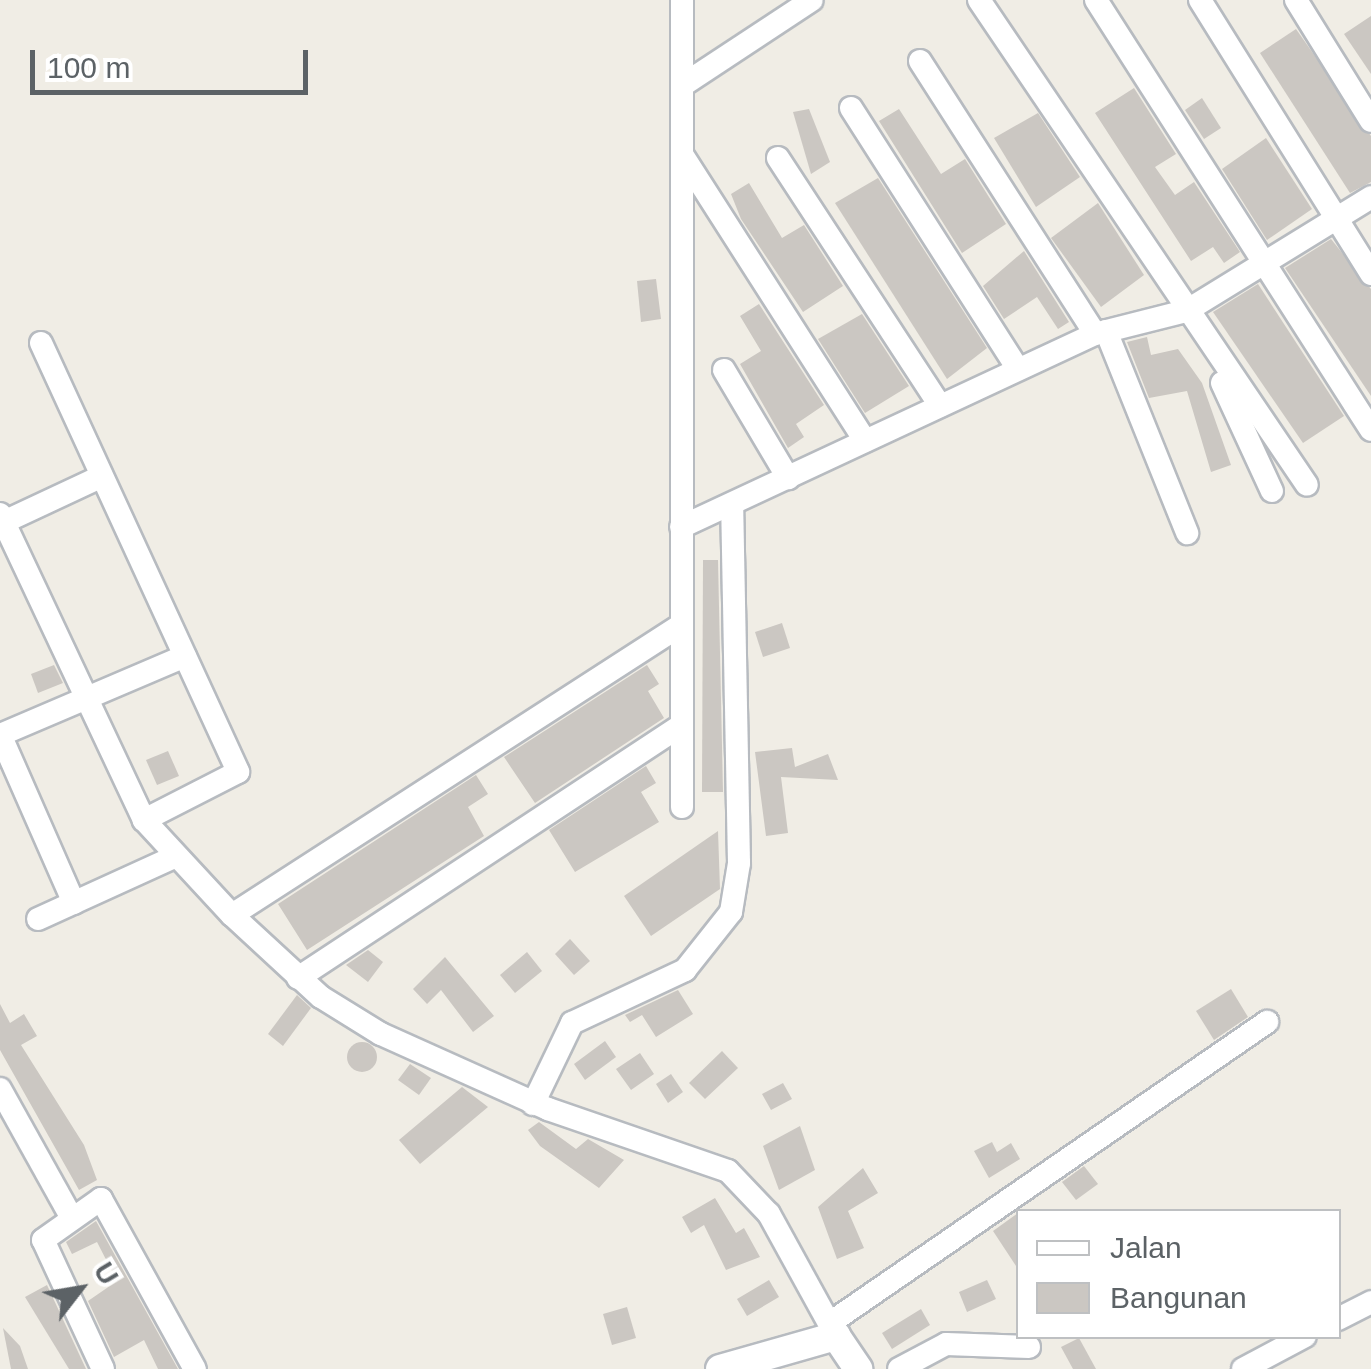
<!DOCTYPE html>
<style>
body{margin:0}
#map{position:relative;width:1371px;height:1369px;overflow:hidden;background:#f0ede5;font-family:Arial,sans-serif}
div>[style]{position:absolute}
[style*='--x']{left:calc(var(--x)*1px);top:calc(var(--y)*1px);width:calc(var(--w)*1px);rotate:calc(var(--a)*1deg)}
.building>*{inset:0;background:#cbc7c2}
.round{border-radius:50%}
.roads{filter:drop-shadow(2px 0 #b7bbc0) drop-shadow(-2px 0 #b7bbc0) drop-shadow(0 2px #b7bbc0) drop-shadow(0 -2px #b7bbc0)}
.minor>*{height:22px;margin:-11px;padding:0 11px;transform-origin:11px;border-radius:11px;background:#fff}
.tertiary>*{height:28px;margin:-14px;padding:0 14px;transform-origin:14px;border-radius:14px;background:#fff}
span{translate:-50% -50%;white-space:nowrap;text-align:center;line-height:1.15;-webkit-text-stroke:9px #fff;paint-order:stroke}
.legend{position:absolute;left:1016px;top:1209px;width:325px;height:130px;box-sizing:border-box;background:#fff;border:2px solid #bec0c2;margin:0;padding:12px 18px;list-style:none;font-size:30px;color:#5c6266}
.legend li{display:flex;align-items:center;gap:20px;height:50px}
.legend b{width:50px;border:2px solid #bec0c2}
.north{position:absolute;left:30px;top:1239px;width:100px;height:100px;-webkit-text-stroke:8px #fff;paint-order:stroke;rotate:59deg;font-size:28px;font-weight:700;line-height:40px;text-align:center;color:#5c6266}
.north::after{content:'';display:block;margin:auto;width:35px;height:45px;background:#5c6266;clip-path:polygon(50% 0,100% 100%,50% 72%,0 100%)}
.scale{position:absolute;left:30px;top:50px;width:278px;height:45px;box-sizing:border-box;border:5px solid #5c6266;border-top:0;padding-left:12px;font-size:30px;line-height:35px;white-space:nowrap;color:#5c6266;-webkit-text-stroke:8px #fff;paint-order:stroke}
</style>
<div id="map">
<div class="building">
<div style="clip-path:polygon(1371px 16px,1371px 74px,1344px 34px)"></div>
<div style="clip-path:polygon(1296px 29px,1371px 136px,1371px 182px,1350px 193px,1260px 53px)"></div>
<div style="clip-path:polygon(1134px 88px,1176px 154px,1155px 167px,1175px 195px,1194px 182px,1240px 252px,1224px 263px,1213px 247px,1191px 261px,1095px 113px)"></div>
<div style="clip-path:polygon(1202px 98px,1221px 128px,1204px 139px,1185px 110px)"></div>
<div style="clip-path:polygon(809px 109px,830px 162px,811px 174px,793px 112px)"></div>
<div style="clip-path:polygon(899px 109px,941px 174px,965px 159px,1006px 224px,962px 253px,879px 121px)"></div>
<div style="clip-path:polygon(1038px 113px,1080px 177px,1036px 207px,994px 138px)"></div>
<div style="clip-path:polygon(1266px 138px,1312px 209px,1267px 240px,1222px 169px)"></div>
<div style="clip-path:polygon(878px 178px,987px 348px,947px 379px,835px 203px)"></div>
<div style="clip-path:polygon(749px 183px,782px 238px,804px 225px,843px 286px,803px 312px,741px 219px,731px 194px)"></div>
<div style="clip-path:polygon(1098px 203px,1144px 275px,1101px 307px,1051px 238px)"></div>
<div style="clip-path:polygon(1331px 239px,1371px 289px,1371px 396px,1285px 268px)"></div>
<div style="clip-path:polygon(1024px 251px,1069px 322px,1058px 329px,1037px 297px,1004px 319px,983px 286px)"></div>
<div style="clip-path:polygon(656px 279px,661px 319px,641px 322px,637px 281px)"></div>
<div style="clip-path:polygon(1258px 284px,1344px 416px,1303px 443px,1213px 312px)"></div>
<div style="clip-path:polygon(759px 304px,824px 405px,796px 424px,804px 437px,788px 448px,740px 364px,761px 351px,740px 316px)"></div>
<div style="clip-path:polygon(862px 314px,909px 386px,865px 413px,818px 339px)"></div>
<div style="clip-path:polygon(1147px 337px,1151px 355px,1178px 349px,1202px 383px,1231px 465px,1211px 472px,1187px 391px,1149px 398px,1127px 342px)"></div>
<div style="clip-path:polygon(703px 560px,718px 560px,723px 792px,702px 792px)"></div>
<div style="clip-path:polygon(782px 623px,790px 648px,763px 657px,755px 632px)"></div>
<div style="clip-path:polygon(54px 665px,63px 683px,38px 693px,31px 674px)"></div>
<div style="clip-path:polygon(647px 665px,659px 684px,648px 691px,664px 718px,535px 803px,504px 757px)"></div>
<div style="clip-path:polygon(792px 748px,795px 767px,828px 754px,838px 780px,781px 777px,788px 833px,766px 836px,755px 752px)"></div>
<div style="clip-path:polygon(168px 751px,179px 776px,157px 785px,146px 760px)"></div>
<div style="clip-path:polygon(646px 766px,656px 783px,641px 792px,659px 822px,575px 872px,549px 830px)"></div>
<div style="clip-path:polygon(476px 775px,488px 794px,468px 807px,484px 836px,307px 950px,278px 904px)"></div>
<div style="clip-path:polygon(718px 831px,720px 889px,651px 936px,624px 896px)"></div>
<div style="clip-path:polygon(570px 939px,590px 961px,574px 975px,555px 954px)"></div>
<div style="clip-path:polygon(368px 950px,383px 962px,368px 982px,346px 965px)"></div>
<div style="clip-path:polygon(527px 952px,542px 971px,515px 993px,500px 975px)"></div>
<div style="clip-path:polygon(445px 957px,494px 1016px,473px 1032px,441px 990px,427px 1004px,413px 989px)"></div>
<div style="clip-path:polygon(1231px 989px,1248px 1017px,1214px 1040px,1196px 1011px)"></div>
<div style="clip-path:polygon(678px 990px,693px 1014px,656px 1037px,642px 1015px,630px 1022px,625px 1015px)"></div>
<div style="clip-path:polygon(297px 995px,311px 1008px,283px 1046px,268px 1034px)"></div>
<div style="clip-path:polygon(0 1004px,10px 1023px,24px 1014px,37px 1036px,21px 1045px,84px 1145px,97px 1180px,79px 1190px,0 1050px)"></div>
<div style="clip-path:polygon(605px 1041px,616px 1057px,585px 1080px,574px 1064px)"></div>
<div class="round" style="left:347px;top:1042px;width:30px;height:30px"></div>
<div style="clip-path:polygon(722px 1051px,738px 1068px,705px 1099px,689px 1083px)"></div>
<div style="clip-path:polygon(640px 1053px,654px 1074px,631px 1090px,616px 1069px)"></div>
<div style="clip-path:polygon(410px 1064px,431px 1078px,419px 1095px,398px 1080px)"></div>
<div style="clip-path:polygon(671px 1074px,683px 1092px,668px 1103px,656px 1084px)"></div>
<div style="clip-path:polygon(783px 1083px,792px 1099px,771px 1110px,762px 1094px)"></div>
<div style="clip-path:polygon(462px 1087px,488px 1107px,420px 1164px,399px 1140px)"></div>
<div style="clip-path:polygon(539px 1122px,576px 1149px,588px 1139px,624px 1160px,599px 1188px,540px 1146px,528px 1130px)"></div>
<div style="clip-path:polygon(800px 1126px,815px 1170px,779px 1190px,763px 1146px)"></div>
<div style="clip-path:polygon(992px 1142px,997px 1152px,1011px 1143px,1020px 1159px,989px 1178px,974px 1151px)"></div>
<div style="clip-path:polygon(1084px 1166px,1098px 1184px,1076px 1200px,1062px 1182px)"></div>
<div style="clip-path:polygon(863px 1168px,878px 1193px,848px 1211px,864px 1248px,837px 1259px,818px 1207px)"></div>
<div style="clip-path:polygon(715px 1198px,736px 1233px,744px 1228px,760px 1257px,726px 1270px,704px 1225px,691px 1233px,682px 1217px)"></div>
<div style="clip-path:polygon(1018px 1213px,1018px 1269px,993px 1231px)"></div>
<div style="clip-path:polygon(96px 1221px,178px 1369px,158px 1369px,144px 1340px,114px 1357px,88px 1301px,117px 1281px,97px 1242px,72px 1254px,66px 1242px)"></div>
<div style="clip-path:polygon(769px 1280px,779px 1297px,747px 1316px,737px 1299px)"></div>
<div style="clip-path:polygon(987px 1280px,996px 1299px,967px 1312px,959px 1292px)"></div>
<div style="clip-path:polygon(47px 1285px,86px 1369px,69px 1369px,25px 1297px)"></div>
<div style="clip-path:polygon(627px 1307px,636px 1338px,612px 1345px,603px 1314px)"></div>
<div style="clip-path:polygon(921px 1309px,930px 1325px,892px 1349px,882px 1333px)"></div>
<div style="clip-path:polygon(3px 1328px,20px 1346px,28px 1369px,11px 1369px)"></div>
<div style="clip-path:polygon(1079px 1338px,1096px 1369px,1073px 1369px,1061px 1347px)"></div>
</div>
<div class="roads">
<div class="minor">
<div style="--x:979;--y:0;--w:585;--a:55.93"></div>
<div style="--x:1096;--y:0;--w:510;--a:57.4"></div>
<div style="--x:1200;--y:0;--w:323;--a:58"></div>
<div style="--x:1296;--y:0;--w:142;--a:58.2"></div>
<div style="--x:920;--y:61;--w:324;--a:57.3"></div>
<div style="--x:683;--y:85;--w:154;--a:-33.4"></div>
<div style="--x:851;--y:108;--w:310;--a:57.4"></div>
<div style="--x:683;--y:156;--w:338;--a:57.4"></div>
<div style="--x:778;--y:158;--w:296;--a:56.8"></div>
<div style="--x:1106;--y:331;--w:218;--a:68.1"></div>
<div style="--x:41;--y:343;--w:472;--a:65.3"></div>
<div style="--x:238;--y:772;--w:106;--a:152.9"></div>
<div style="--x:724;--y:370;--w:126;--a:59.3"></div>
<div style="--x:1222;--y:383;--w:119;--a:65.2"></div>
<div style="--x:0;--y:514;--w:338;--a:64.8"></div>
<div style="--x:144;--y:820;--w:129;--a:47.2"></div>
<div style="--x:232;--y:915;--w:121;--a:42.7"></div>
<div style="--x:321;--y:997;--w:70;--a:31.7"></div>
<div style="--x:381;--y:1034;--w:183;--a:24.2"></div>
<div style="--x:548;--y:1109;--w:190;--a:19"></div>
<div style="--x:728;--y:1171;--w:59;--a:46.4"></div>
<div style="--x:769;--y:1214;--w:139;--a:61.2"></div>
<div style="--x:4;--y:522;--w:108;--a:-25.1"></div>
<div style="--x:681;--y:527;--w:457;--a:-25"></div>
<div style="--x:1095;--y:334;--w:94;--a:-14.2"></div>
<div style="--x:1186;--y:311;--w:217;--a:-31.6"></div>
<div style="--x:0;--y:735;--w:201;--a:-23.1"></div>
<div style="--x:2;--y:739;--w:179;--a:66.3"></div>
<div style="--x:682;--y:807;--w:807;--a:-90"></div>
<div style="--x:232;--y:915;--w:531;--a:-32.85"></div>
<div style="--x:38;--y:919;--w:149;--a:-24.5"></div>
<div style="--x:298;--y:978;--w:459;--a:-33.4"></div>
<div style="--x:0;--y:1089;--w:144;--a:60.9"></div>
<div style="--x:533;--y:1104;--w:90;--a:-64.3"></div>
<div style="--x:572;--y:1023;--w:125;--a:-25.1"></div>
<div style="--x:685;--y:970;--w:74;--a:-51.6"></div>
<div style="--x:731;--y:912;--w:50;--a:-80.7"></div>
<div style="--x:739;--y:863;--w:359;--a:-91.1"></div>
<div style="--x:1338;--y:1319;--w:37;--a:-27"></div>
<div style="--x:830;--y:1323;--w:531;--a:-34.56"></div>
<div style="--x:103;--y:1369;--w:142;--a:-114.9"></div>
<div style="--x:43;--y:1240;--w:71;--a:-35.3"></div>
<div style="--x:101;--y:1199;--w:194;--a:61.1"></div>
<div style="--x:899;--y:1369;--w:53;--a:-28"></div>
<div style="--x:946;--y:1344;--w:83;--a:2.1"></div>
<div style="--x:1243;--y:1369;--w:70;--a:-28"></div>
</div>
<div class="tertiary">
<div style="--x:720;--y:1369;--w:121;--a:-15.9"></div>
<div style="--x:836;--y:1336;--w:40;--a:56"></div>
</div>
</div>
<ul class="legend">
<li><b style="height:12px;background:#fff"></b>Jalan</li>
<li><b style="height:28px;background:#cbc7c2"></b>Bangunan</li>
</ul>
<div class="north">U</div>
<div class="scale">100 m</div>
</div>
